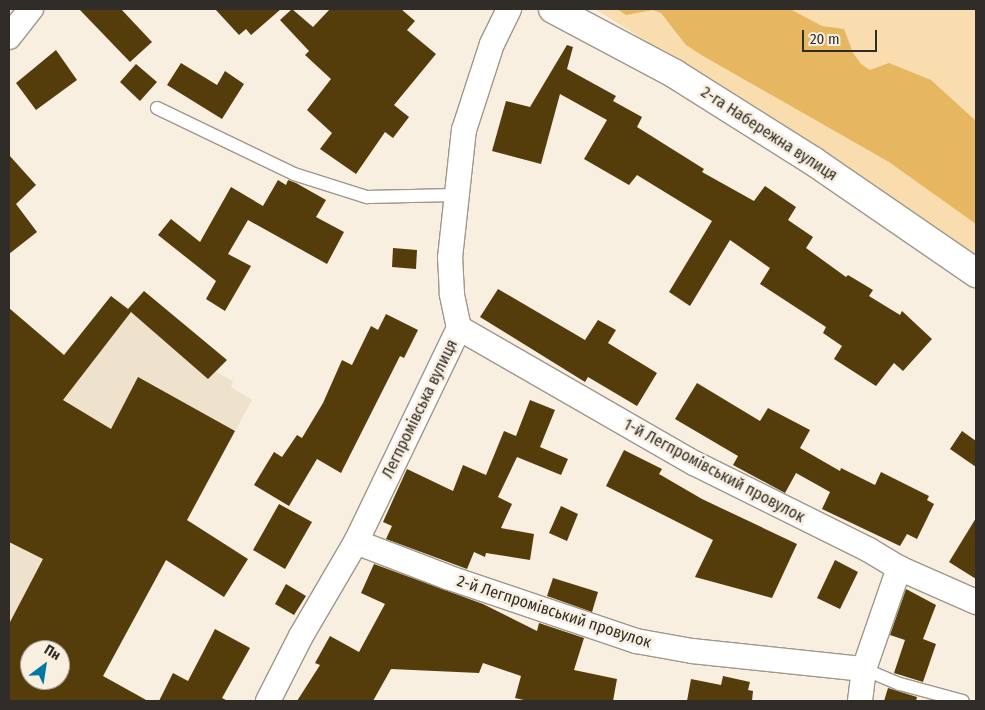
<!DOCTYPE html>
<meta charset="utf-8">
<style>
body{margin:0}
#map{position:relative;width:985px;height:710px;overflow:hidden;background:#f8efe1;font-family:"Fira Sans Condensed",sans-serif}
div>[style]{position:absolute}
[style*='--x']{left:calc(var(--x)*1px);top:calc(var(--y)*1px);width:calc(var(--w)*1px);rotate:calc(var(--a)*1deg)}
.built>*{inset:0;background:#eee2cd}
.green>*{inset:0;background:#f9ddaf}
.forest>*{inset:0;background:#e6b660}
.building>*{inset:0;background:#553c0b}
.roads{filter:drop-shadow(1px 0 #9e978a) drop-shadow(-1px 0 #9e978a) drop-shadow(0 1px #9e978a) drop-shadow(0 -1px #9e978a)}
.lane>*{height:12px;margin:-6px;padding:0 6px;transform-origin:6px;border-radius:6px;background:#fff}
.street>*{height:24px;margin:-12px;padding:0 12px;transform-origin:12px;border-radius:12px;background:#fff}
.secondary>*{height:28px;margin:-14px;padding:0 14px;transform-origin:14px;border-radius:14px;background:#fff}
span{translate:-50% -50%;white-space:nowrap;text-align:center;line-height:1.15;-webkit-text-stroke:5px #f8efe1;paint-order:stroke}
.street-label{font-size:16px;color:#302d28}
.frame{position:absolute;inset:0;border:10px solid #302d28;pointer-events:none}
.north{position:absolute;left:20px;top:640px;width:50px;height:50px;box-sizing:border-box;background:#f8efe1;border:1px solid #a8a197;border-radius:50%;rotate:31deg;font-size:14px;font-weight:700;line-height:20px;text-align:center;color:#302d28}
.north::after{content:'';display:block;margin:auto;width:18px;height:22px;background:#0079a1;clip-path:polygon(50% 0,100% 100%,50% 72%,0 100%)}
.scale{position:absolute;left:802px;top:30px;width:75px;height:22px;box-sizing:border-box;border:2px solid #302d28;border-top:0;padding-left:6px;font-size:15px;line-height:18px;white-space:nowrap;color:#302d28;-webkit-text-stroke:4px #f8efe1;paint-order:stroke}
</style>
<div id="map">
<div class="built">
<div style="clip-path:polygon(evenodd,144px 291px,227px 360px,216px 372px,233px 381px,231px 387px,252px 400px,90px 701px,9px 701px,9px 346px,21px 353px,35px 333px,64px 355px,111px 296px,128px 308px,144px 291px,30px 650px,60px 650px,60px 680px,30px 680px,30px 650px)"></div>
</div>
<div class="green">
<div style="clip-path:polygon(595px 9px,976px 9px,976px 256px,819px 149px)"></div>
</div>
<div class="forest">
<div style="clip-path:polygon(617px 9px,790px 9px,822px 26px,844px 29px,853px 53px,861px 64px,870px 70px,889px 63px,931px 80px,976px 121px,976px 224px,889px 162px,703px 56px,686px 45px,661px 13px,653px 10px,626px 15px)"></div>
</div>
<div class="building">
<div style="clip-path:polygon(79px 9px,121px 9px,152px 42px,130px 62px)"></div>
<div style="clip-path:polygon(215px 9px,281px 9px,251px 35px,246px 29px,239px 35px)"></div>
<div style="clip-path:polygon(292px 9px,313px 27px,330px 9px,401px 9px,415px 21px,407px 30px,436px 54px,394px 105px,409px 117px,393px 138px,385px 132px,356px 174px,320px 149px,332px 133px,307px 110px,331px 79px,305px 55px,309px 51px,280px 20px)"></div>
<div style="clip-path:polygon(567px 45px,573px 47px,567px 69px,616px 96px,613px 101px,642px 117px,637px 127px,704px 169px,702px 172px,754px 201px,765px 186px,796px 207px,788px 220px,813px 237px,806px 248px,846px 277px,848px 275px,873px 290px,869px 296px,900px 315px,902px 311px,932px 339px,903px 371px,894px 363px,876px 386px,834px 359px,842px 346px,823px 333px,826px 327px,760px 284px,770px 268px,730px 240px,690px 306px,669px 292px,712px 221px,637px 175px,629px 185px,584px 159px,607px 120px,560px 94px,541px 164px,492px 151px,506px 101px,530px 107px)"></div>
<div style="clip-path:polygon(56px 50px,77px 80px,36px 110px,16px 83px)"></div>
<div style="clip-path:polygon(181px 63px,217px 85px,225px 71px,244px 84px,222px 119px,167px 85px)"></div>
<div style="clip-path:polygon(136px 64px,157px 82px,140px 101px,120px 82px)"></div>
<div style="clip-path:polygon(9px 155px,36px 185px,16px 204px,37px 232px,9px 254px)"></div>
<div style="clip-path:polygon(278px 180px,286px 185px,288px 180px,296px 183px,326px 200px,316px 217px,344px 232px,327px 264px,248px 220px,228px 254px,251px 266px,225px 311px,206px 299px,216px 281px,158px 235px,171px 219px,200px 242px,231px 187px,263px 206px)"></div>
<div style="clip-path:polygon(393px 248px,417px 250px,416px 269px,392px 267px)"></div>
<div style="clip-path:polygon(498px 289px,585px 340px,598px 320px,616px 330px,608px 343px,657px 373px,637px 406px,588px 377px,585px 382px,480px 317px)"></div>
<div style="clip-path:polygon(evenodd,144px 291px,227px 360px,208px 379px,131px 312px,63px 400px,111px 429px,138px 377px,235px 431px,187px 520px,248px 559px,224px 597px,166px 560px,103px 676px,148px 701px,9px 701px,9px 624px,43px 559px,9px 542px,9px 308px,64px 355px,111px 296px,128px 309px,144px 291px,30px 650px,60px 650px,60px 680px,30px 680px,30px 650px)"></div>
<div style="clip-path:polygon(386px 314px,418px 330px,404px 358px,400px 356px,341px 473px,317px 459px,289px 506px,254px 485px,274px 452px,282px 457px,297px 435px,302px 438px,323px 403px,342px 360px,352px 365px,371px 326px,378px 330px)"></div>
<div style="clip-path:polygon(697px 383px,760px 421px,768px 408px,810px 430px,800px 448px,840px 471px,841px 468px,875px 485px,881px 472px,929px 496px,927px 500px,934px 504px,917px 539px,907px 534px,900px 546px,822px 509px,830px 492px,796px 473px,785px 493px,733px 465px,738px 456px,675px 419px)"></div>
<div style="clip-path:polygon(530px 400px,555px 410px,540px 447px,568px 459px,561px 475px,517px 457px,498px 497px,512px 504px,501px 528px,534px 534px,530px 560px,486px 553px,485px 557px,474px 552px,467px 569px,386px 539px,392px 526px,383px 522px,407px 469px,453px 491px,463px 465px,486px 475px,504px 431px,516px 436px)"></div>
<div style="clip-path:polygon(962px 431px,976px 441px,976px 467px,950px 449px)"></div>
<div style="clip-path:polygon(624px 450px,662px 469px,659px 474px,702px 499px,797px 544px,772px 598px,695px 577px,713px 540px,606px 486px)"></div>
<div style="clip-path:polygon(279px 504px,312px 522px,285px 569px,253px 550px)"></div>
<div style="clip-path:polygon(561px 506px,578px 514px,567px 541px,549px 533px)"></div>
<div style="clip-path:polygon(976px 518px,976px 579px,949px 562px)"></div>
<div style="clip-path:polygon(835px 560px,858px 572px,840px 609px,817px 598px)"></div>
<div style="clip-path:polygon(374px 564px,483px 604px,537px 631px,539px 623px,584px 638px,574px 670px,617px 679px,613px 701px,528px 701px,515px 698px,521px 676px,483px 663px,479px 673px,391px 669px,373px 701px,297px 701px,320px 665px,315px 663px,330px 636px,359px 652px,385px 604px,361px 593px)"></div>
<div style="clip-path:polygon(553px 578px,598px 592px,592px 612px,547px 596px)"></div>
<div style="clip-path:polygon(286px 584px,306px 596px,294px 615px,275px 604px)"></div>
<div style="clip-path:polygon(906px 589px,936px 605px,923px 639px,936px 644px,923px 682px,894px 673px,905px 640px,890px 635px)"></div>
<div style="clip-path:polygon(215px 629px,250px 648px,222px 698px,228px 701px,159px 701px,173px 673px,188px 681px)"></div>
<div style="clip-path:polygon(723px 676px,750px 682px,748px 690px,753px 691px,752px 701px,687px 701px,691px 679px,721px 685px)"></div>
<div style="clip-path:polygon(888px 688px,917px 697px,916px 701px,884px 701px)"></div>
</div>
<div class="roads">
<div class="lane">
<div style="--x:157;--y:108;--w:152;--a:25.7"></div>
<div style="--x:294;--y:174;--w:77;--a:17.5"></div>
<div style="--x:367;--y:197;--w:88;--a:-1.3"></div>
<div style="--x:864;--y:669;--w:39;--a:23"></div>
<div style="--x:900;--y:684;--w:65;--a:15.1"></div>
</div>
<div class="street">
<div style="--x:9;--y:37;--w:36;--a:-52"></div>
<div style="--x:459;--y:328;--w:271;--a:29.9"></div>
<div style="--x:694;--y:463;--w:195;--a:26.4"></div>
<div style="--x:869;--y:550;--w:35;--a:31"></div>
<div style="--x:899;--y:568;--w:84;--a:23.8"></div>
<div style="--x:356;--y:542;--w:97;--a:21"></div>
<div style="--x:447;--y:577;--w:200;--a:18.7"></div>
<div style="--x:636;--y:641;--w:57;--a:10.1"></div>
<div style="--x:692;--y:651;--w:173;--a:6"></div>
<div style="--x:268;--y:701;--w:73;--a:-63.1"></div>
<div style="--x:301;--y:636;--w:109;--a:-59.7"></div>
<div style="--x:356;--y:542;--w:237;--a:-64.3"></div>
<div style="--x:459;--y:328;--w:35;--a:-102"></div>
<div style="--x:452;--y:294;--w:36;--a:-93"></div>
<div style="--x:450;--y:258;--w:129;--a:-83.8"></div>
<div style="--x:464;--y:130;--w:90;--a:-72"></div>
<div style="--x:492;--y:44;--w:39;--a:-64"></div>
<div style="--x:860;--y:701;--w:32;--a:-83"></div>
<div style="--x:864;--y:669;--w:107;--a:-70.9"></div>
</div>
<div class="secondary">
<div style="--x:553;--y:9;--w:138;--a:28"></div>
<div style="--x:675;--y:74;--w:163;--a:32.2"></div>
<div style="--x:813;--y:161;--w:198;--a:34.5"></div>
</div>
</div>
<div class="street-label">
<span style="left:769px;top:134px;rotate:33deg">2-га Набережна вулиця</span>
<span style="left:420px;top:409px;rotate:-64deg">Легпромівська вулиця</span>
<span style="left:714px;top:471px;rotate:28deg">1-й Легпромівський провулок</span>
<span style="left:554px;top:612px;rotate:18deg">2-й Легпромівський провулок</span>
</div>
<div class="frame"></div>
<div class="north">Пн</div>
<div class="scale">20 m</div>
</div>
